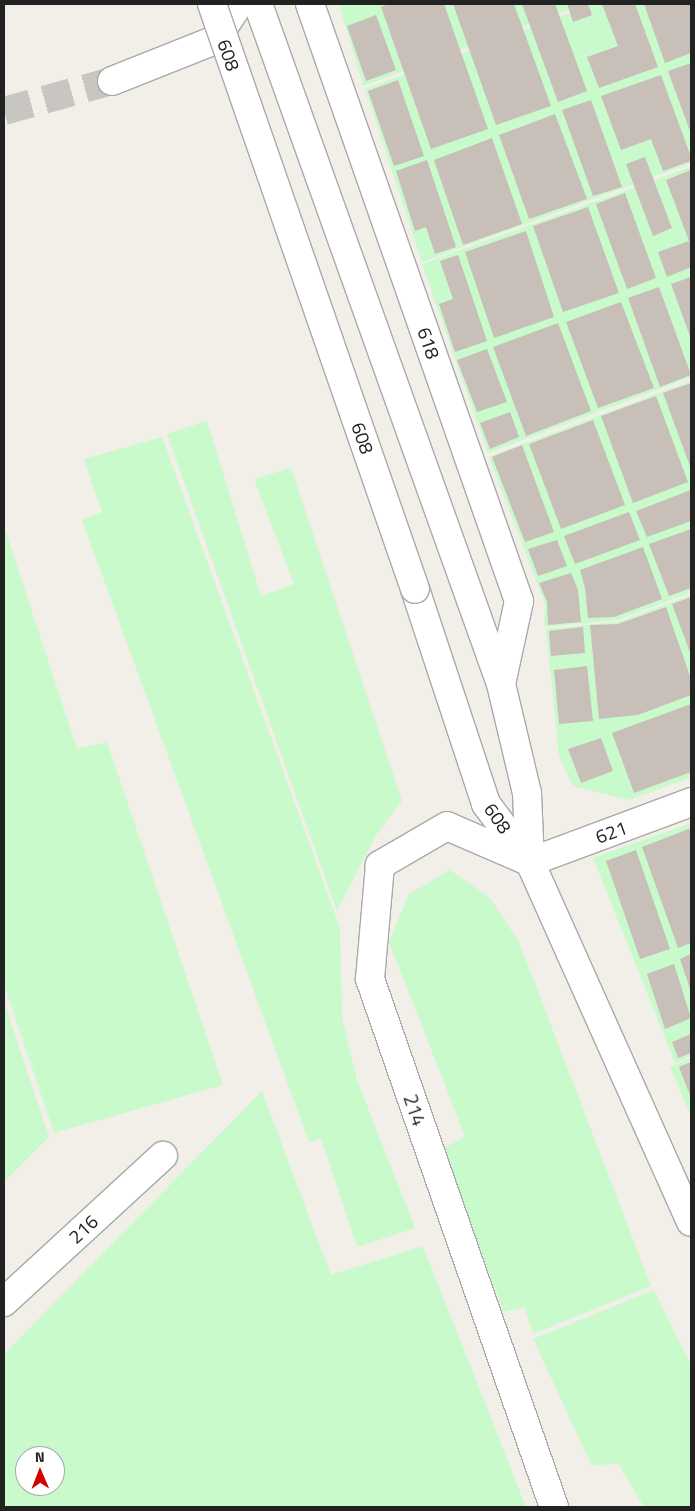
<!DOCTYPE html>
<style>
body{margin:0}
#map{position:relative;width:695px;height:1511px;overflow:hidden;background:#f2efe9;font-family:"Titillium Web",sans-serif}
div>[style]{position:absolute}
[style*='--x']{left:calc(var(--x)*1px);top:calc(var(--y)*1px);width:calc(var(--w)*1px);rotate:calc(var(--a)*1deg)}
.park>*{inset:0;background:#c8facc}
.building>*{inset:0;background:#c7bfb8}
.street-tunnel>*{height:28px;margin-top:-14px;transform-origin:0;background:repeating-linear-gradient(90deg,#c8c6c1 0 28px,transparent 0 42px)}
.roads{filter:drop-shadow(1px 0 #a9a9a9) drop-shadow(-1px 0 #a9a9a9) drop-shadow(0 1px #a9a9a9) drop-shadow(0 -1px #a9a9a9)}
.street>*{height:28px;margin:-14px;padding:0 14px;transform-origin:14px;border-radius:14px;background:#fff}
.bridges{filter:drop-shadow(1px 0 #a9a9a9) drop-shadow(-1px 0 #a9a9a9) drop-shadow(0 1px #a9a9a9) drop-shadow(0 -1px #a9a9a9)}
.street-bridge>*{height:28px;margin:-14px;padding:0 14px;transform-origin:14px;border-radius:14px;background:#fff}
span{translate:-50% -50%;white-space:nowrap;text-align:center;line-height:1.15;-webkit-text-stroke:4px #fff;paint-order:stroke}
.street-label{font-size:19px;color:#222}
.frame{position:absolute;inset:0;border:5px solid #222;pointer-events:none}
.north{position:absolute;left:15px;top:1446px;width:50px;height:50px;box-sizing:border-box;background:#fff;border:1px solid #a7a7a7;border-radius:50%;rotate:359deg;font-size:14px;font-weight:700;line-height:20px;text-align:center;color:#222}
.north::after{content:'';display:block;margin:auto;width:18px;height:22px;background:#d40000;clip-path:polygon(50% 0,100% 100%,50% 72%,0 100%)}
</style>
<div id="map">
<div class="park">
<div style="clip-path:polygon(339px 4px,583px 4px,363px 86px)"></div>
<div style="clip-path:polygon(594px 4px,691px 4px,691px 163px,422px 262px,365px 89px)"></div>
<div style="clip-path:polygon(691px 167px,691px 377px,488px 453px,422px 264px)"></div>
<div style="clip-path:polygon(691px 381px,691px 592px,617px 620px,544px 627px,545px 604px,489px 457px)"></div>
<div style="clip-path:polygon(207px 421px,261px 596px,294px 584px,254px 479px,291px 468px,402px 801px,376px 835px,337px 911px,167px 434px)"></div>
<div style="clip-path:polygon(162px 437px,340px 928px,342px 1017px,357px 1080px,415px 1228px,357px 1247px,321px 1138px,309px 1142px,82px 520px,102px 512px,84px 459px)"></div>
<div style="clip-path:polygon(4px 526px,77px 749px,107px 742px,223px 1085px,54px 1133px,4px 984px)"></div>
<div style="clip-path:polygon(691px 595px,691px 777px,630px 800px,573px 786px,559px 756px,546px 629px,618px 622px)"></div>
<div style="clip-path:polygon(691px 823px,691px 1056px,675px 1063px,593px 858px)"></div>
<div style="clip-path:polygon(450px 870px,490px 898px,519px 942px,651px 1286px,533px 1334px,524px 1307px,504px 1312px,443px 1149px,465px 1136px,389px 942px,409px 894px)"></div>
<div style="clip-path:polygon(4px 1002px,49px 1137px,4px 1182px)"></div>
<div style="clip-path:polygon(691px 1058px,691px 1116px,670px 1067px)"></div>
<div style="clip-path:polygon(evenodd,262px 1091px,331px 1275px,423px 1246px,526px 1507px,4px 1507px,4px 1354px,262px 1091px,25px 1456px,55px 1456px,55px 1486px,25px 1486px,25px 1456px)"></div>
<div style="clip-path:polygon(654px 1290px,691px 1365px,691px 1507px,644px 1507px,618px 1463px,592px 1466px,533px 1339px)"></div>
</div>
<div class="building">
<div style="clip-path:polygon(389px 4px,444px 4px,488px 129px,431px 149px,381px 7px)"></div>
<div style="clip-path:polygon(453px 4px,514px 4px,551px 106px,496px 125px)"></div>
<div style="clip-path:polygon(522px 4px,555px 4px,587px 91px,558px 102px)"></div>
<div style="clip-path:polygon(567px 4px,588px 4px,592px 15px,573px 22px)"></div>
<div style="clip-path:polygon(602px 4px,635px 4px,658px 67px,599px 88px,587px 57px,618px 46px)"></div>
<div style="clip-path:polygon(644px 4px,691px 4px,691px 53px,665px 63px)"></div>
<div style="clip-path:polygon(376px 15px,396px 70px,366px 81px,347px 26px)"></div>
<div style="clip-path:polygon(691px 63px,691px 134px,668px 71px)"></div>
<div style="clip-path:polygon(661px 75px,691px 157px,691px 161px,663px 171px,651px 139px,621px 150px,601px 96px)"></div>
<div style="clip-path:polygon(398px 80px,424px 156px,394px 166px,368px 91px)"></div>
<div style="clip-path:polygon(591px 100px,622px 187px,593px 196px,562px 110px)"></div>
<div style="clip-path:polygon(555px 114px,587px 199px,529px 219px,499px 135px)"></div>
<div style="clip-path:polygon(492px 138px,522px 224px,463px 245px,434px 160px)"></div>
<div style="clip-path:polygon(645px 157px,672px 228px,653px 236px,626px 164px)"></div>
<div style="clip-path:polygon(427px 160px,456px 247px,435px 254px,426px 227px,415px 231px,396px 171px)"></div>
<div style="clip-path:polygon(691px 170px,691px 267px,667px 277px,658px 252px,689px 241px,666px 180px)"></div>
<div style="clip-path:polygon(625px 193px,656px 278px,627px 289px,596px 204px)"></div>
<div style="clip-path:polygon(588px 207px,619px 293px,563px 312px,533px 226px)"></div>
<div style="clip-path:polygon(526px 231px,554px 317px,494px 338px,465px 252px)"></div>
<div style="clip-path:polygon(458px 255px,487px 341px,455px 352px,439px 304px,453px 299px,440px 261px)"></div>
<div style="clip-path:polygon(691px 277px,691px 339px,671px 284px)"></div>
<div style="clip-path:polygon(659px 287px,691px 375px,660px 387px,628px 298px)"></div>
<div style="clip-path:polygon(621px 302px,654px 388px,598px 408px,566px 322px)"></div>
<div style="clip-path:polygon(558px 323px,591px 411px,526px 436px,493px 347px)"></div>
<div style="clip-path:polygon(487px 349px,507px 402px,477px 412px,457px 360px)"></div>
<div style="clip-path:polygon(691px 383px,691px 469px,663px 393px)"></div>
<div style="clip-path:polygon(656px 396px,688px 482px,633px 503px,601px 416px)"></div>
<div style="clip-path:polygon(510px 412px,519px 437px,490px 449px,480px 423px)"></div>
<div style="clip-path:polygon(593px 420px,625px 505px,561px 529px,529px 444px)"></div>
<div style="clip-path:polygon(522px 445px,554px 532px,525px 542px,492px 457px)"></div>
<div style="clip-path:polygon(691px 490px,691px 521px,647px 537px,636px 511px)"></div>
<div style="clip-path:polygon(629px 512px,640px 540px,575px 564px,564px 536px)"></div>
<div style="clip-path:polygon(691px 529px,691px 588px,669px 596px,649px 544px)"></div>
<div style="clip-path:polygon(557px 540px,567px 566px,538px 576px,528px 549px)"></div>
<div style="clip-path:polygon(643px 547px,662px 599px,614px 617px,588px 618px,585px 588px,580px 570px)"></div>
<div style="clip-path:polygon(571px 573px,578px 590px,581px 622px,548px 625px,547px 602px,539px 583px)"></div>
<div style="clip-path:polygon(691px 597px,691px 655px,672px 604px)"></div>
<div style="clip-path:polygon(666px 607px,691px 679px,691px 695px,638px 715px,599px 719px,590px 625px,618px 624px)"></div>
<div style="clip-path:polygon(583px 627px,585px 653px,551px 656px,549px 631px)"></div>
<div style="clip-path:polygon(587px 666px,593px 721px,559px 724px,554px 670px)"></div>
<div style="clip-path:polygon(691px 704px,691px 772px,634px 793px,612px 733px)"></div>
<div style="clip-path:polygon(601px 738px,613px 771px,581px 783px,568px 749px)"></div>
<div style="clip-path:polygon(691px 828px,691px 943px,678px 948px,642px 847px)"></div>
<div style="clip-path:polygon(636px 850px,670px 949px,640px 959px,606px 861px)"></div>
<div style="clip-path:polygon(691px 954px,691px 992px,680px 959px)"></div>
<div style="clip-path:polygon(674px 964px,691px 1018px,665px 1029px,647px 974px)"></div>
<div style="clip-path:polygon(691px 1034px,691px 1053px,678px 1058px,672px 1042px)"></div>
<div style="clip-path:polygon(691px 1062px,691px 1098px,679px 1067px)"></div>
</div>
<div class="street-tunnel">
<div style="--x:4;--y:111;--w:112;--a:-15.5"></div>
</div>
<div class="roads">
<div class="street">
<div style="--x:258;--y:4;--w:722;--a:70.34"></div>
<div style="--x:501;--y:684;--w:112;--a:76.6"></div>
<div style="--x:527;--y:793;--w:69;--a:87.5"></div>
<div style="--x:530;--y:862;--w:394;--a:65.9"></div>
<div style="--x:310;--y:4;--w:633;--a:70.71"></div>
<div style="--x:519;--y:601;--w:85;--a:102.2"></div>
<div style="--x:112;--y:81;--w:111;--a:-21.7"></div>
<div style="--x:215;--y:40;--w:43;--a:-56.3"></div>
<div style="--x:415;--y:589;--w:226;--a:71.7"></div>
<div style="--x:486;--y:804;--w:71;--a:53"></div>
<div style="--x:530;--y:862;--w:90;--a:-156.6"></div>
<div style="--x:447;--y:826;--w:78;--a:149.8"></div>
<div style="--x:380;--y:865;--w:114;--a:95"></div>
<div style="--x:370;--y:979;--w:559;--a:70.79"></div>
<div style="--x:530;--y:862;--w:172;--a:-20.4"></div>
<div style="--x:4;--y:1302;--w:216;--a:-42.6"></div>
</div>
</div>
<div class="bridges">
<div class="street-bridge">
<div style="--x:212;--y:4;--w:619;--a:70.86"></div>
</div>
</div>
<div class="street-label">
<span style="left:229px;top:55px;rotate:71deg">608</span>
<span style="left:429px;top:343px;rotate:71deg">618</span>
<span style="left:363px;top:438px;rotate:71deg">608</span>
<span style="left:498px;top:818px;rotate:55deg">608</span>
<span style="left:611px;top:832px;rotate:-20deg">621</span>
<span style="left:415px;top:1110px;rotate:71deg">214</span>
<span style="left:83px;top:1229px;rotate:-43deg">216</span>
</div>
<div class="frame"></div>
<div class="north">N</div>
</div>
